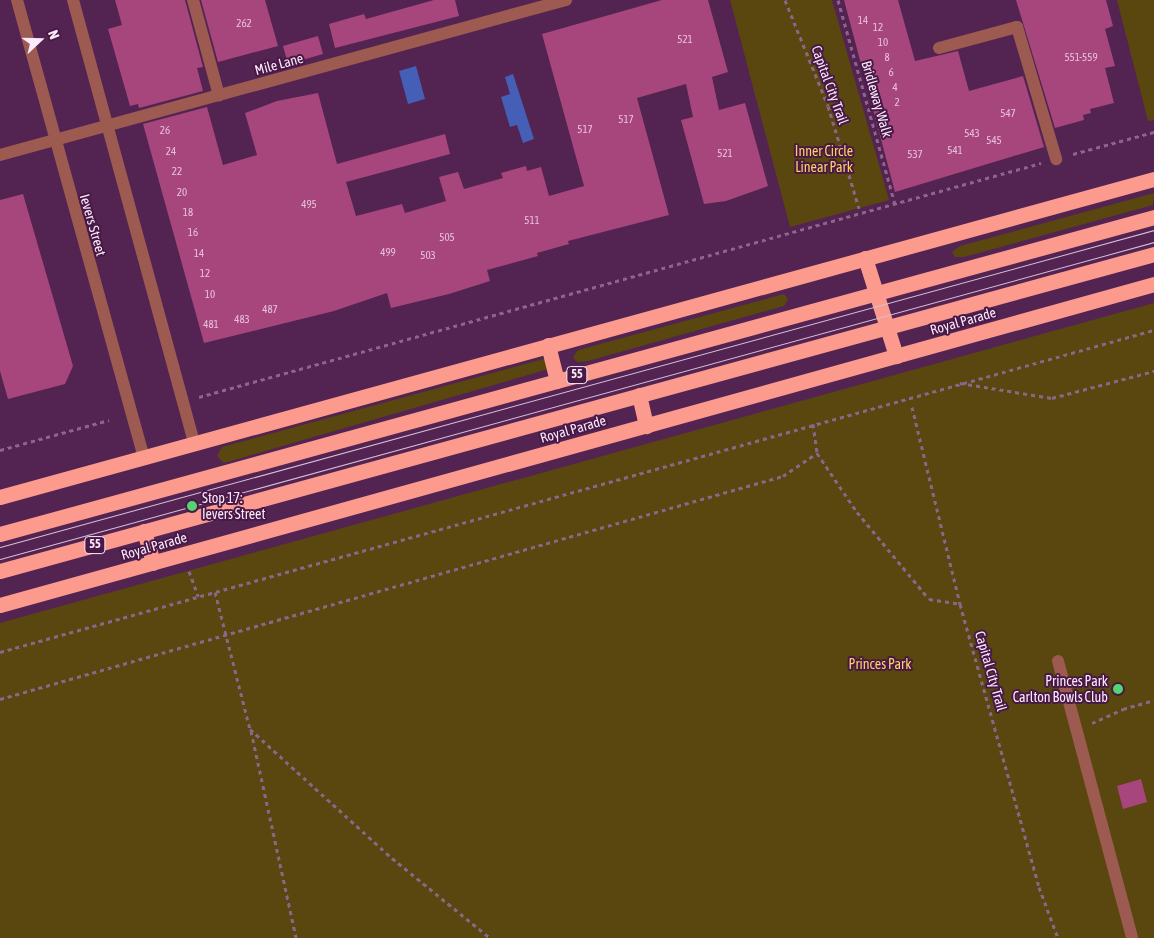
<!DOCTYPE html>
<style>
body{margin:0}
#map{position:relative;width:1154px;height:938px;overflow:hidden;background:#532352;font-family:"Asap Condensed",sans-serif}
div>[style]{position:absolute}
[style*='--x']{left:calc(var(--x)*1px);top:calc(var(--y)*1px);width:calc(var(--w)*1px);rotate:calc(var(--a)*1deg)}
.green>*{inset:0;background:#5a470f}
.water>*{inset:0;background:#455fb6}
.building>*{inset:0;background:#a7467c}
.path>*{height:3px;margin-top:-1.5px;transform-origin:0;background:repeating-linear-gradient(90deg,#8b658a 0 4px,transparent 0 8px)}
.minor>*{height:12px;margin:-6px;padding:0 6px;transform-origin:6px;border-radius:6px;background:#9d5a51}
.highway>*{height:15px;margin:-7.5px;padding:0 7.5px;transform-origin:7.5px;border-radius:7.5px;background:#fc9a8d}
.tram>*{height:1px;margin:-0.5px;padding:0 0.5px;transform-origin:0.5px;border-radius:0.5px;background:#d8bfd7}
.dots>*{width:14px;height:14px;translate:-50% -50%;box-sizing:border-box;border:2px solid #481847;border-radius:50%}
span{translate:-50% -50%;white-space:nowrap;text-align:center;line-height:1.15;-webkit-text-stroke:4px #481847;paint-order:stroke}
.number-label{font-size:11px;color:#e7c1db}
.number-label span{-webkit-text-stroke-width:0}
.shield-label span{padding:1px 4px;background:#481847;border:1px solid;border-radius:4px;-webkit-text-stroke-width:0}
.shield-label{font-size:12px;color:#fceafb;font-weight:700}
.street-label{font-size:14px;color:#fceafb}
.park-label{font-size:14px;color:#fcd264}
.poi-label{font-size:14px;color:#fceafb}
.left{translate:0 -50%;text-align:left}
.right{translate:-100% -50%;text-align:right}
.north{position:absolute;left:15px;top:15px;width:50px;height:50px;-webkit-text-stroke:4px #481847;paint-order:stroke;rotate:69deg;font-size:14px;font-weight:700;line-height:20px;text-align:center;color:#fceafb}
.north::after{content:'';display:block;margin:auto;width:18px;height:22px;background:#fceafb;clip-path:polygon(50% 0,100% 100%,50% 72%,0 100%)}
</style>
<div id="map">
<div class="green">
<div style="clip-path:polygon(730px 0,832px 0,889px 200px,790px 227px)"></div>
<div style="clip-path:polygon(1117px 0,1154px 0,1154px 120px,1148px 121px)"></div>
<div style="clip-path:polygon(1154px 193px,1153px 205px,964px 257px,955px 257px,952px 252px,960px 246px)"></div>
<div style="clip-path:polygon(784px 294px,788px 299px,784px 306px,588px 361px,577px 362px,573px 357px,578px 350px)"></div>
<div style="clip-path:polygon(1154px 303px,1154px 938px,0 938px,0 623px)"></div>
<div style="clip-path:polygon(547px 358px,552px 368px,224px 463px,217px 456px,222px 447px)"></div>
</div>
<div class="water">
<div style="clip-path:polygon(416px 66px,425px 99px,408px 104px,399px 71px)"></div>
<div style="clip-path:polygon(513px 74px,534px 139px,523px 143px,517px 125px,510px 127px,501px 97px,510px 94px,505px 77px)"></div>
</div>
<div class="building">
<div style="clip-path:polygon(115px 0,185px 0,203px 67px,197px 68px,203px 91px,139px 108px,138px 104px,130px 106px,108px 29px,122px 25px)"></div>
<div style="clip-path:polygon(201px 0,265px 0,278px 46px,218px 62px)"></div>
<div style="clip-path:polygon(434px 0,455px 0,459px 16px,335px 48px,329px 24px,364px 14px,366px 19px)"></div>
<div style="clip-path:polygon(662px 0,708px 0,728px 72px,712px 77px,719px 110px,745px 103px,768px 186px,726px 201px,704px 204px,681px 120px,693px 117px,686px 84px,637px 98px,669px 215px,568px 241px,569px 244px,537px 253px,538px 256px,487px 270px,490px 281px,449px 294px,391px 308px,387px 293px,334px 311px,204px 343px,143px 124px,207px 107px,223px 165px,257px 155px,245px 113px,277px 101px,318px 93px,337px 164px,445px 134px,450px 154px,346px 182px,356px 216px,402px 204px,405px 213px,446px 201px,439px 177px,458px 172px,464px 189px,503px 178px,501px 173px,526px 166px,527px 171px,541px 167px,549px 196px,584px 186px,542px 34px)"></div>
<div style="clip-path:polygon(844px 0,898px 0,915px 61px,958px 51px,969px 91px,1023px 76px,1044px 147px,895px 192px)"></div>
<div style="clip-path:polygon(1016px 0,1106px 0,1113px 26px,1105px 29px,1115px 66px,1105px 68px,1114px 103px,1090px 109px,1091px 113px,1083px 115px,1084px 120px,1055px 128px)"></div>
<div style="clip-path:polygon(318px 36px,323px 54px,288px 64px,283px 46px)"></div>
<div style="clip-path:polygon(23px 194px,73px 366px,65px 384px,8px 399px,0 371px,0 200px)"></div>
<div style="clip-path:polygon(1141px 779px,1147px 802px,1123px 809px,1117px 786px)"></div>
</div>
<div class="path">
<div style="--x:785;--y:0;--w:114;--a:67.9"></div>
<div style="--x:828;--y:106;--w:107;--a:73.1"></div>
<div style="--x:838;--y:0;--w:212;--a:74.4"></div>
<div style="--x:1073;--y:154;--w:84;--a:-15.2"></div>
<div style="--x:960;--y:383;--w:93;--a:9.3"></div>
<div style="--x:1052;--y:398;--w:106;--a:-14.8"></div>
<div style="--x:199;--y:397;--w:874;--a:-15.53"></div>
<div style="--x:912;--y:407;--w:203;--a:76.3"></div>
<div style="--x:960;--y:604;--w:294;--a:74.4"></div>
<div style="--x:1039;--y:887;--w:54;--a:69.6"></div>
<div style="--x:813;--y:424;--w:29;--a:82"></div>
<div style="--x:817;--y:453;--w:71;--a:55.9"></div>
<div style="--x:857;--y:512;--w:113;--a:50.4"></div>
<div style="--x:929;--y:599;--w:31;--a:9"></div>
<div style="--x:0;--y:450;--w:113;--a:-15.4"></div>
<div style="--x:189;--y:571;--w:27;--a:70"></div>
<div style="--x:215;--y:592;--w:141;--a:75.7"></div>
<div style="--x:250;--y:729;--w:192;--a:42.3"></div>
<div style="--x:392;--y:858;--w:127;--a:39.2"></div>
<div style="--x:0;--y:652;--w:1198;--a:-15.59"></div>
<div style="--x:0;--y:699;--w:814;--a:-15.9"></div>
<div style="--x:783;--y:476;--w:41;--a:-34.1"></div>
<div style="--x:1092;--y:723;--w:34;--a:-24"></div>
<div style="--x:1123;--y:709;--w:32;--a:-16"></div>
<div style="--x:251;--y:731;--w:212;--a:77.7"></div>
</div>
<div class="minor">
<div style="--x:17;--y:0;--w:474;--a:74.5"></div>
<div style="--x:73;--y:0;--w:459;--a:74.7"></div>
<div style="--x:193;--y:0;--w:99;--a:74.8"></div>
<div style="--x:939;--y:48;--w:81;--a:-15.1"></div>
<div style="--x:1017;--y:27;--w:138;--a:73.5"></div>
<div style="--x:0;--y:155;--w:587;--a:-15.32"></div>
<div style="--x:1058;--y:661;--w:287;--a:75"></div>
</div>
<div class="highway">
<div style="--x:865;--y:258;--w:103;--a:72.4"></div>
<div style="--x:548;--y:345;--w:37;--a:76"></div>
<div style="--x:639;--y:395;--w:32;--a:77"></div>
<div style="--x:0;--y:497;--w:1197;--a:-15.41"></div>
<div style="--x:144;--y:531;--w:33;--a:74"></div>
<div style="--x:0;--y:534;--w:1197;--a:-15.36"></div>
<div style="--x:0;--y:571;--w:1197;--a:-15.36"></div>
<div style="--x:0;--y:605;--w:1198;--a:-15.54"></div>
</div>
<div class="tram">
<div style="--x:0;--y:547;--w:1197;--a:-15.36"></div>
<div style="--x:0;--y:559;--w:1197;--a:-15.36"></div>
</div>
<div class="dots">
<div style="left:192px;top:506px;background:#53d672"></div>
<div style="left:1118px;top:689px;background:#53d672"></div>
</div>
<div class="number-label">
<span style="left:863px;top:20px">14</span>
<span style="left:244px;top:23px">262</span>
<span style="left:878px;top:27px">12</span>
<span style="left:685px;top:39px">521</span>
<span style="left:883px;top:42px">10</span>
<span style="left:887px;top:57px">8</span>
<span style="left:1081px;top:57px">551-559</span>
<span style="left:891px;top:72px">6</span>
<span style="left:895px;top:87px">4</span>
<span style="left:897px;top:102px">2</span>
<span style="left:1008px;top:113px">547</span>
<span style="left:626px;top:119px">517</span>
<span style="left:585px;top:129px">517</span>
<span style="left:165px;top:130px">26</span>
<span style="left:972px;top:133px">543</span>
<span style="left:994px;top:140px">545</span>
<span style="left:955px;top:150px">541</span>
<span style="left:171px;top:151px">24</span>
<span style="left:725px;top:153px">521</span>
<span style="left:915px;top:154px">537</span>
<span style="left:177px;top:171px">22</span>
<span style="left:182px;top:192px">20</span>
<span style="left:309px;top:204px">495</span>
<span style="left:188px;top:212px">18</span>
<span style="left:532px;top:220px">511</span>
<span style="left:193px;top:232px">16</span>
<span style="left:447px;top:237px">505</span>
<span style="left:388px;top:252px">499</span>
<span style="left:199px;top:253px">14</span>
<span style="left:428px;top:255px">503</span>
<span style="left:205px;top:273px">12</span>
<span style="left:210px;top:294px">10</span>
<span style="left:270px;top:309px">487</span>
<span style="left:242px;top:319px">483</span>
<span style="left:211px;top:324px">481</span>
</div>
<div class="shield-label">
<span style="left:577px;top:375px">55</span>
<span style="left:95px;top:545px">55</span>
</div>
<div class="street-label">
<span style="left:279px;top:64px;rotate:-15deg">Mile Lane</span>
<span style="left:830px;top:85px;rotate:70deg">Capital City Trail</span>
<span style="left:877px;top:99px;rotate:74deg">Bridleway Walk</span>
<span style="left:93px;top:225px;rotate:74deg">Ievers Street</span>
<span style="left:963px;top:321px;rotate:-16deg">Royal Parade</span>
<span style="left:573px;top:429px;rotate:-16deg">Royal Parade</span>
<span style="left:154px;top:546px;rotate:-16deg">Royal Parade</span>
<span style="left:991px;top:671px;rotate:74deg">Capital City Trail</span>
</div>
<div class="park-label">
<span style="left:824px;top:159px">Inner Circle<br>Linear Park</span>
<span style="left:880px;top:664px">Princes Park</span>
</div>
<div class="poi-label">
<span class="left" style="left:202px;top:506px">Stop 17:<br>Ievers Street</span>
<span class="right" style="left:1108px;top:689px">Princes Park<br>Carlton Bowls Club</span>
</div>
<div class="north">N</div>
</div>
